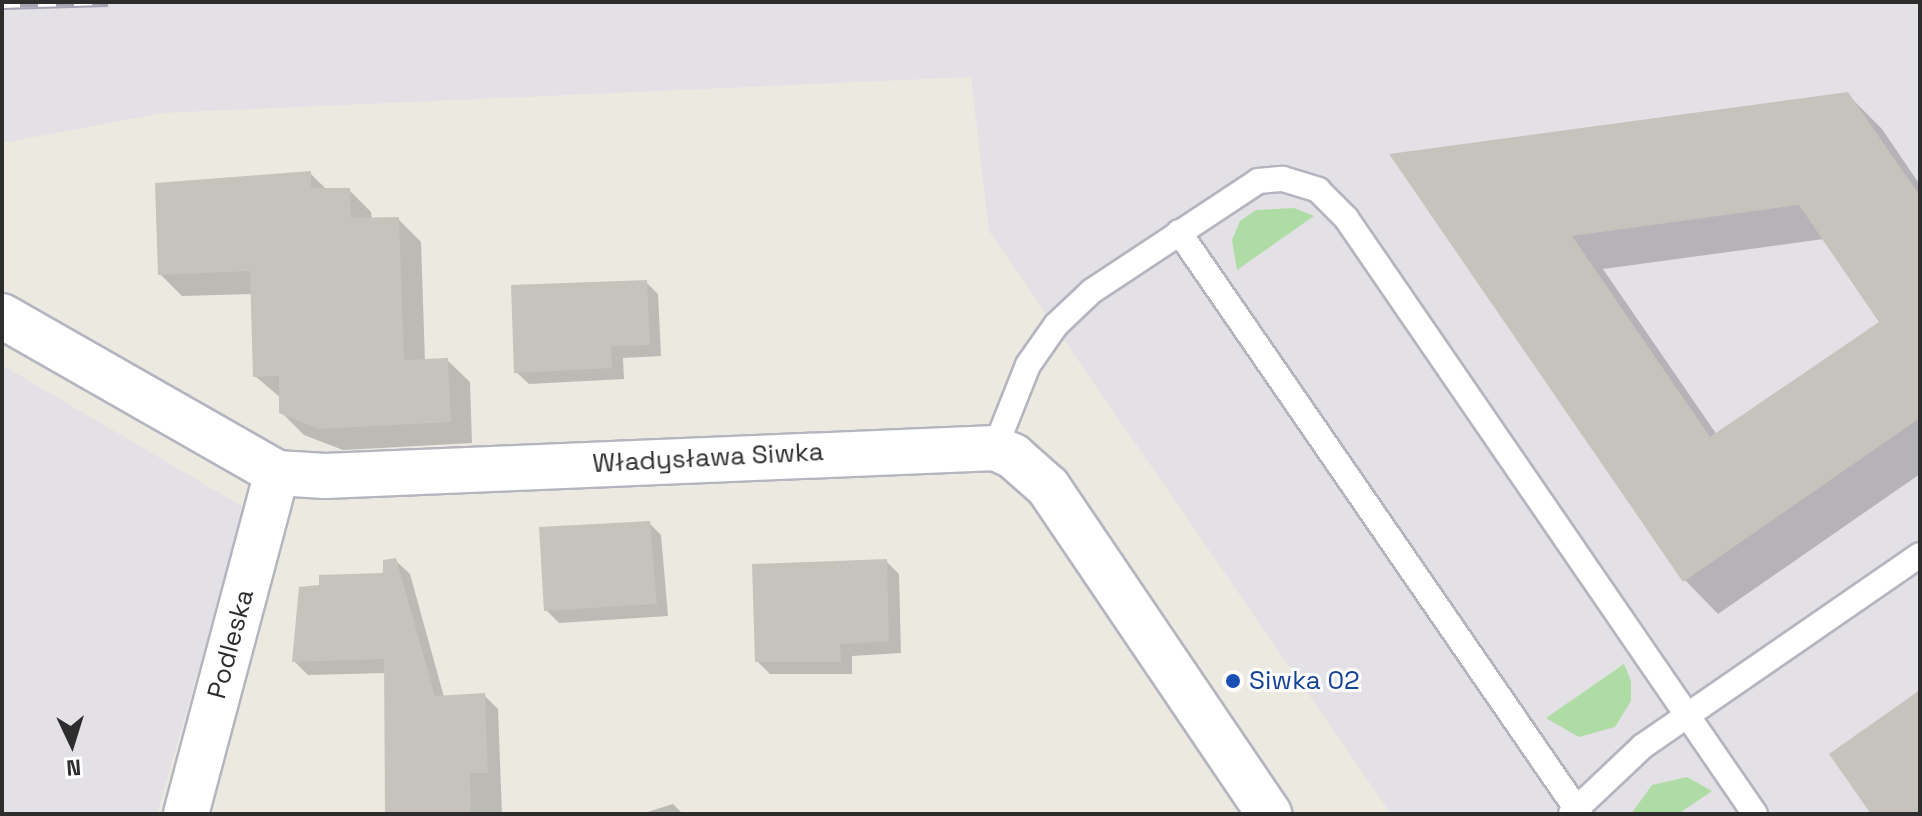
<!DOCTYPE html>
<meta charset="utf-8">
<style>
body{margin:0}
#map{position:relative;width:1922px;height:816px;overflow:hidden;background:#ece9e1;font-family:"Space Grotesk",sans-serif}
div>[style]{position:absolute}
[style*='--x']{left:calc(var(--x)*1px);top:calc(var(--y)*1px);width:calc(var(--w)*1px);rotate:calc(var(--a)*1deg)}
.industrial>*{inset:0;background:#e3e0e6}
.green>*{inset:0;background:#afdca4}
.shadow>*{inset:0;background:#0003}
.building>*{inset:0;background:#c5c3bc}
.roads{filter:drop-shadow(2px 0 #b4b5bf) drop-shadow(-2px 0 #b4b5bf) drop-shadow(0 2px #b4b5bf) drop-shadow(0 -2px #b4b5bf)}
.lane>*{height:24px;margin:-12px;padding:0 12px;transform-origin:12px;border-radius:12px;background:#fff}
.street>*{height:44px;margin:-22px;padding:0 22px;transform-origin:22px;border-radius:22px;background:#fff}
.rail>*{height:9px;margin-top:-4.5px;transform-origin:0;background:repeating-linear-gradient(90deg,#fff 0 18px,#a4a4b4 0 36px);box-sizing:border-box;border-block:2px solid #a4a4b4}
.dots>*{width:22px;height:22px;translate:-50% -50%;box-sizing:border-box;border:4px solid #fff;border-radius:50%}
span{translate:-50% -50%;white-space:nowrap;text-align:center;line-height:1.15;-webkit-text-stroke:6px #fff;paint-order:stroke}
.street-label{font-size:26px;color:#2d2d2d}
.transit-label{font-size:26px;color:#164399}
.left{translate:0 -50%;text-align:left}
.frame{position:absolute;inset:0;border:4px solid #2d2d2d;pointer-events:none}
.north{position:absolute;left:32px;top:704px;width:80px;height:80px;-webkit-text-stroke:6px #fff;paint-order:stroke;rotate:176deg;font-size:22px;font-weight:700;line-height:32px;text-align:center;color:#2d2d2d}
.north::after{content:'';display:block;margin:auto;width:28px;height:36px;background:#2d2d2d;clip-path:polygon(50% 0,100% 100%,50% 72%,0 100%)}
</style>
<div id="map">
<div class="industrial">
<div style="clip-path:polygon(2px 2px,1920px 2px,1920px 814px,1391px 814px,989px 231px,971px 77px,163px 113px,2px 143px)"></div>
<div style="clip-path:polygon(2px 365px,245px 508px,157px 814px,2px 814px)"></div>
</div>
<div class="green">
<div style="clip-path:polygon(1294px 208px,1314px 216px,1237px 270px,1232px 240px,1240px 221px,1256px 210px)"></div>
<div style="clip-path:polygon(1624px 664px,1631px 681px,1631px 701px,1615px 727px,1579px 737px,1546px 718px)"></div>
<div style="clip-path:polygon(1687px 777px,1712px 791px,1678px 814px,1631px 814px,1652px 785px)"></div>
</div>
<div class="shadow">
<div style="clip-path:polygon(evenodd,1848px 95px,1882px 129px,1920px 185px,1920px 474px,1718px 614px,1685px 580px,1393px 155px,1848px 95px,1824px 239px,1881px 322px,1717px 435px,1603px 269px,1824px 239px)"></div>
<div style="clip-path:polygon(310px 173px,327px 190px,349px 190px,371px 212px,372px 220px,398px 219px,421px 242px,425px 361px,447px 360px,470px 382px,472px 443px,343px 450px,304px 435px,281px 412px,281px 398px,255px 376px,253px 294px,182px 296px,160px 274px)"></div>
<div style="clip-path:polygon(646px 282px,658px 294px,661px 356px,623px 358px,624px 379px,529px 384px,516px 372px)"></div>
<div style="clip-path:polygon(649px 523px,661px 535px,668px 616px,559px 623px,546px 610px)"></div>
<div style="clip-path:polygon(395px 560px,410px 574px,444px 697px,484px 695px,498px 709px,502px 814px,387px 814px,386px 673px,308px 675px,294px 661px)"></div>
<div style="clip-path:polygon(886px 561px,899px 574px,901px 653px,852px 656px,852px 674px,770px 674px,757px 661px)"></div>
<div style="clip-path:polygon(673px 804px,683px 814px,641px 814px)"></div>
</div>
<div class="building">
<div style="clip-path:polygon(evenodd,1848px 92px,1920px 196px,1920px 418px,1683px 582px,1389px 154px,1848px 92px,1799px 205px,1879px 322px,1710px 437px,1572px 236px,1799px 205px)"></div>
<div style="clip-path:polygon(311px 171px,311px 188px,350px 188px,351px 218px,399px 217px,404px 360px,448px 358px,451px 422px,319px 429px,279px 413px,279px 376px,253px 377px,250px 271px,158px 275px,155px 183px)"></div>
<div style="clip-path:polygon(647px 280px,650px 345px,611px 346px,612px 368px,514px 373px,511px 285px)"></div>
<div style="clip-path:polygon(650px 521px,657px 604px,544px 611px,539px 527px)"></div>
<div style="clip-path:polygon(396px 558px,435px 696px,485px 693px,488px 773px,470px 773px,471px 814px,385px 814px,384px 659px,292px 662px,299px 587px,319px 585px,319px 575px,383px 573px,383px 560px)"></div>
<div style="clip-path:polygon(887px 559px,889px 641px,840px 644px,841px 662px,755px 662px,752px 564px)"></div>
<div style="clip-path:polygon(1920px 690px,1920px 814px,1871px 814px,1829px 754px)"></div>
</div>
<div class="roads">
<div class="lane">
<div style="--x:1179;--y:232;--w:707;--a:55.43"></div>
<div style="--x:995;--y:448;--w:89;--a:-68.3"></div>
<div style="--x:1028;--y:365;--w:49;--a:-55"></div>
<div style="--x:1056;--y:325;--w:50;--a:-43.4"></div>
<div style="--x:1092;--y:291;--w:199;--a:-33.5"></div>
<div style="--x:1258;--y:181;--w:25;--a:-5"></div>
<div style="--x:1283;--y:179;--w:37;--a:17"></div>
<div style="--x:1318;--y:190;--w:40;--a:45"></div>
<div style="--x:1346;--y:218;--w:723;--a:55.54"></div>
<div style="--x:1571;--y:814;--w:99;--a:-43.4"></div>
<div style="--x:1643;--y:746;--w:336;--a:-34.6"></div>
</div>
<div class="street">
<div style="--x:2;--y:316;--w:317;--a:29.7"></div>
<div style="--x:277;--y:473;--w:48;--a:3.6"></div>
<div style="--x:325;--y:476;--w:671;--a:-2.39"></div>
<div style="--x:995;--y:448;--w:20;--a:24"></div>
<div style="--x:1013;--y:456;--w:47;--a:41.5"></div>
<div style="--x:1048;--y:487;--w:395;--a:55.9"></div>
<div style="--x:186;--y:814;--w:353;--a:-75.1"></div>
</div>
</div>
<div class="rail">
<div style="--x:2;--y:5;--w:106;--a:-1.6"></div>
</div>
<div class="dots">
<div style="left:1233px;top:681px;background:#1a4fb4"></div>
</div>
<div class="street-label">
<span style="left:708px;top:458px;rotate:-3deg">Władysława Siwka</span>
<span style="left:231px;top:644px;rotate:-75deg">Podleska</span>
</div>
<div class="transit-label">
<span class="left" style="left:1249px;top:681px">Siwka 02</span>
</div>
<div class="frame"></div>
<div class="north">N</div>
</div>
